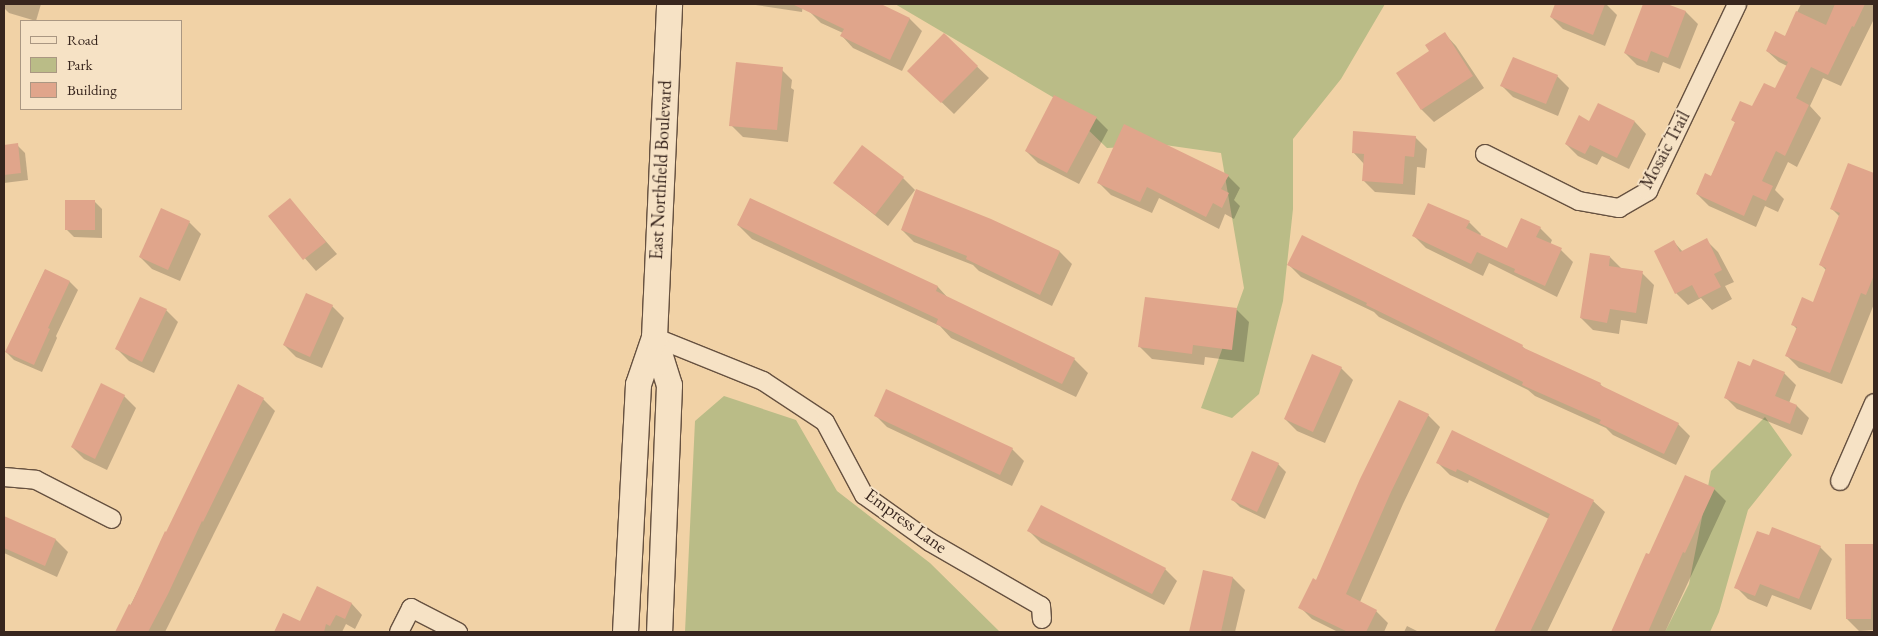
<!DOCTYPE html>
<style>
body{margin:0}
#map{position:relative;width:1878px;height:636px;overflow:hidden;background:#f1d2a6;font-family:"EB Garamond",serif}
div>[style]{position:absolute}
[style*='--x']{left:calc(var(--x)*1px);top:calc(var(--y)*1px);width:calc(var(--w)*1px);rotate:calc(var(--a)*1deg)}
.green>*{inset:0;background:#babc87}
.shadow>*{inset:0;background:#0003}
.building>*{inset:0;background:#e0a58b}
.roads{filter:drop-shadow(1px 0 #665140) drop-shadow(-1px 0 #665140) drop-shadow(0 1px #665140) drop-shadow(0 -1px #665140)}
.street>*{height:18px;margin:-9px;padding:0 9px;transform-origin:9px;border-radius:9px;background:#f6e2c5}
.secondary>*{height:25px;margin:-12.5px;padding:0 12.5px;transform-origin:12.5px;border-radius:12.5px;background:#f6e2c5}
span{translate:-50% -50%;white-space:nowrap;text-align:center;line-height:1.15;-webkit-text-stroke:4px #f6e2c5;paint-order:stroke}
.street-label{font-size:18px;color:#38261e}
.frame{position:absolute;inset:0;border:5px solid #38261e;pointer-events:none}
.legend{position:absolute;left:20px;top:20px;width:162px;height:90px;box-sizing:border-box;background:#f6e2c5;border:1px solid #aa9782;margin:0;padding:6px 9px;list-style:none;font-size:15px;color:#38261e}
.legend li{display:flex;align-items:center;gap:10px;height:25px}
.legend b{width:25px;border:1px solid #aa9782}
</style>
<div id="map">
<div class="green">
<div style="clip-path:polygon(895px 4px,1385px 4px,1341px 79px,1293px 139px,1293px 209px,1283px 301px,1259px 394px,1232px 418px,1201px 408px,1244px 288px,1221px 153px,1165px 145px,1107px 148px,1056px 99px)"></div>
<div style="clip-path:polygon(724px 396px,796px 420px,837px 491px,930px 563px,1000px 632px,685px 632px,695px 421px)"></div>
<div style="clip-path:polygon(1765px 417px,1792px 455px,1748px 510px,1719px 612px,1710px 632px,1665px 632px,1689px 584px,1711px 471px)"></div>
</div>
<div class="shadow">
<div style="clip-path:polygon(4px 4px,41px 4px,36px 21px,9px 13px,4px 8px)"></div>
<div style="clip-path:polygon(749px 4px,803px 4px,802px 12px)"></div>
<div style="clip-path:polygon(813px 4px,878px 4px,910px 19px,922px 31px,902px 71px,853px 48px,842px 36px,843px 33px,821px 23px,809px 11px)"></div>
<div style="clip-path:polygon(1557px 4px,1606px 4px,1617px 15px,1605px 46px,1563px 29px,1551px 17px)"></div>
<div style="clip-path:polygon(1645px 4px,1664px 4px,1686px 12px,1698px 24px,1680px 69px,1663px 62px,1659px 73px,1637px 65px,1625px 53px)"></div>
<div style="clip-path:polygon(1801px 4px,1874px 4px,1874px 19px,1841px 86px,1823px 78px,1810px 106px,1821px 118px,1797px 167px,1788px 162px,1775px 190px,1784px 199px,1778px 212px,1765px 206px,1756px 227px,1709px 206px,1697px 194px,1711px 177px,1736px 123px,1732px 120px,1753px 108px,1776px 90px,1787px 66px,1779px 62px,1767px 51px,1785px 37px)"></div>
<div style="clip-path:polygon(1445px 34px,1456px 46px,1484px 88px,1434px 122px,1422px 110px,1398px 73px,1431px 51px)"></div>
<div style="clip-path:polygon(944px 35px,989px 78px,954px 114px,909px 71px)"></div>
<div style="clip-path:polygon(780px 68px,792px 80px,791px 88px,794px 90px,788px 142px,743px 137px,731px 125px)"></div>
<div style="clip-path:polygon(1557px 76px,1569px 88px,1558px 116px,1513px 97px,1501px 85px)"></div>
<div style="clip-path:polygon(1096px 118px,1108px 130px,1079px 184px,1038px 163px,1026px 151px)"></div>
<div style="clip-path:polygon(1590px 122px,1635px 122px,1646px 134px,1629px 169px,1602px 156px,1597px 165px,1578px 156px,1566px 144px)"></div>
<div style="clip-path:polygon(1415px 137px,1427px 149px,1425px 168px,1417px 167px,1415px 195px,1375px 192px,1363px 180px,1364px 164px,1353px 152px)"></div>
<div style="clip-path:polygon(17px 145px,25px 153px,28px 180px,4px 183px,4px 146px)"></div>
<div style="clip-path:polygon(1849px 165px,1874px 174px,1874px 304px,1842px 384px,1799px 368px,1787px 356px,1797px 329px,1793px 325px,1814px 304px,1827px 271px,1821px 265px,1840px 217px,1832px 209px)"></div>
<div style="clip-path:polygon(1228px 176px,1240px 188px,1234px 200px,1240px 206px,1234px 219px,1225px 214px,1219px 229px,1159px 198px,1152px 213px,1111px 195px,1099px 183px)"></div>
<div style="clip-path:polygon(903px 178px,915px 190px,888px 226px,835px 183px)"></div>
<div style="clip-path:polygon(290px 200px,337px 254px,316px 271px,269px 217px)"></div>
<div style="clip-path:polygon(750px 200px,938px 287px,949px 299px,1074px 359px,1088px 373px,1076px 397px,951px 338px,940px 326px,752px 239px,738px 225px)"></div>
<div style="clip-path:polygon(94px 201px,102px 209px,102px 238px,74px 237px,66px 229px)"></div>
<div style="clip-path:polygon(990px 220px,1060px 252px,1072px 264px,1052px 306px,979px 271px,973px 265px,914px 242px,902px 230px)"></div>
<div style="clip-path:polygon(189px 222px,201px 234px,180px 281px,152px 269px,140px 257px)"></div>
<div style="clip-path:polygon(1469px 222px,1481px 234px,1480px 236px,1508px 250px,1540px 228px,1552px 240px,1550px 245px,1561px 250px,1573px 262px,1557px 297px,1489px 263px,1483px 276px,1426px 248px,1414px 236px)"></div>
<div style="clip-path:polygon(1706px 240px,1718px 252px,1734px 282px,1725px 286px,1732px 299px,1712px 310px,1701px 298px,1688px 305px,1676px 293px,1674px 242px,1683px 252px)"></div>
<div style="clip-path:polygon(1610px 257px,1622px 269px,1642px 273px,1654px 285px,1647px 324px,1621px 320px,1619px 334px,1593px 330px,1581px 318px)"></div>
<div style="clip-path:polygon(1289px 265px,1522px 346px,1527px 351px,1600px 384px,1606px 390px,1678px 424px,1690px 436px,1676px 465px,1613px 435px,1606px 428px,1535px 396px,1528px 390px,1379px 317px,1374px 312px,1301px 277px)"></div>
<div style="clip-path:polygon(45px 270px,70px 282px,78px 290px,56px 336px,57px 338px,42px 372px,14px 360px,6px 352px)"></div>
<div style="clip-path:polygon(1146px 299px,1237px 310px,1249px 322px,1244px 362px,1205px 357px,1204px 365px,1152px 359px,1140px 347px)"></div>
<div style="clip-path:polygon(332px 306px,344px 318px,322px 368px,296px 357px,284px 345px)"></div>
<div style="clip-path:polygon(166px 310px,178px 322px,154px 373px,129px 361px,117px 349px)"></div>
<div style="clip-path:polygon(1751px 367px,1784px 373px,1796px 385px,1789px 403px,1797px 406px,1809px 418px,1802px 435px,1737px 409px,1725px 397px)"></div>
<div style="clip-path:polygon(1341px 368px,1353px 380px,1325px 443px,1297px 431px,1285px 419px)"></div>
<div style="clip-path:polygon(124px 396px,136px 408px,107px 470px,84px 459px,72px 447px)"></div>
<div style="clip-path:polygon(263px 399px,275px 411px,165px 632px,117px 632px,167px 533px)"></div>
<div style="clip-path:polygon(875px 415px,1012px 449px,1024px 461px,1012px 486px,887px 427px)"></div>
<div style="clip-path:polygon(1428px 415px,1440px 427px,1403px 504px,1360px 602px,1376px 611px,1388px 623px,1384px 632px,1338px 632px,1312px 619px,1300px 607px)"></div>
<div style="clip-path:polygon(1438px 463px,1593px 501px,1605px 512px,1547px 632px,1495px 632px,1549px 519px,1469px 480px,1468px 483px,1450px 475px)"></div>
<div style="clip-path:polygon(1278px 464px,1286px 472px,1265px 519px,1240px 507px,1232px 499px)"></div>
<div style="clip-path:polygon(1714px 489px,1726px 501px,1665px 632px,1613px 632px,1647px 555px,1650px 556px)"></div>
<div style="clip-path:polygon(5px 518px,56px 540px,68px 552px,57px 577px,4px 553px)"></div>
<div style="clip-path:polygon(1029px 531px,1165px 569px,1177px 581px,1164px 605px,1041px 543px)"></div>
<div style="clip-path:polygon(1769px 537px,1820px 547px,1832px 559px,1811px 610px,1772px 595px,1767px 607px,1748px 599px,1736px 587px)"></div>
<div style="clip-path:polygon(1846px 545px,1874px 545px,1874px 630px,1859px 631px,1847px 619px)"></div>
<div style="clip-path:polygon(1204px 571px,1233px 578px,1245px 590px,1235px 632px,1191px 632px)"></div>
<div style="clip-path:polygon(318px 588px,352px 604px,362px 615px,355px 629px,346px 624px,342px 632px,275px 632px,284px 614px,301px 623px)"></div>
<div style="clip-path:polygon(1407px 626px,1419px 632px,1404px 632px)"></div>
</div>
<div class="building">
<div style="clip-path:polygon(792px 4px,881px 4px,910px 18px,890px 60px,840px 36px,844px 29px)"></div>
<div style="clip-path:polygon(1555px 4px,1605px 4px,1593px 35px,1550px 17px)"></div>
<div style="clip-path:polygon(1643px 4px,1667px 4px,1686px 11px,1668px 58px,1651px 51px,1647px 62px,1624px 53px)"></div>
<div style="clip-path:polygon(1835px 4px,1865px 4px,1854px 27px,1852px 26px,1828px 75px,1811px 67px,1796px 98px,1809px 105px,1785px 156px,1776px 151px,1762px 181px,1773px 186px,1766px 201px,1753px 195px,1744px 216px,1696px 194px,1705px 173px,1711px 176px,1735px 122px,1731px 120px,1740px 101px,1752px 106px,1764px 83px,1775px 88px,1788px 62px,1766px 51px,1775px 31px,1785px 36px,1796px 11px,1826px 25px)"></div>
<div style="clip-path:polygon(1445px 32px,1473px 76px,1421px 110px,1396px 73px,1429px 51px,1425px 45px)"></div>
<div style="clip-path:polygon(944px 33px,978px 66px,941px 103px,907px 71px)"></div>
<div style="clip-path:polygon(1513px 57px,1558px 75px,1546px 104px,1500px 86px)"></div>
<div style="clip-path:polygon(736px 62px,783px 67px,777px 130px,729px 126px)"></div>
<div style="clip-path:polygon(1054px 95px,1097px 117px,1067px 173px,1025px 151px)"></div>
<div style="clip-path:polygon(1598px 103px,1635px 121px,1617px 158px,1590px 145px,1585px 154px,1565px 144px,1579px 115px,1589px 121px)"></div>
<div style="clip-path:polygon(1124px 124px,1229px 175px,1221px 189px,1229px 193px,1222px 208px,1213px 203px,1206px 217px,1147px 187px,1140px 202px,1097px 183px)"></div>
<div style="clip-path:polygon(1353px 131px,1416px 136px,1414px 157px,1405px 156px,1403px 184px,1362px 181px,1364px 154px,1352px 153px)"></div>
<div style="clip-path:polygon(18px 143px,21px 173px,4px 175px,4px 145px)"></div>
<div style="clip-path:polygon(862px 145px,904px 177px,875px 215px,833px 183px)"></div>
<div style="clip-path:polygon(1848px 163px,1874px 173px,1874px 275px,1866px 295px,1861px 293px,1830px 373px,1785px 356px,1797px 327px,1791px 325px,1802px 297px,1813px 302px,1826px 268px,1819px 265px,1840px 213px,1830px 209px)"></div>
<div style="clip-path:polygon(916px 189px,991px 219px,1060px 251px,1040px 295px,966px 259px,967px 256px,901px 230px)"></div>
<div style="clip-path:polygon(290px 198px,326px 242px,303px 260px,268px 216px)"></div>
<div style="clip-path:polygon(750px 198px,938px 286px,936px 291px,1075px 358px,1062px 384px,936px 324px,938px 319px,737px 225px)"></div>
<div style="clip-path:polygon(65px 200px,95px 200px,95px 230px,65px 230px)"></div>
<div style="clip-path:polygon(1428px 203px,1470px 221px,1466px 228px,1507px 248px,1521px 218px,1541px 227px,1536px 237px,1562px 248px,1545px 286px,1514px 272px,1515px 269px,1477px 252px,1471px 264px,1412px 236px)"></div>
<div style="clip-path:polygon(161px 208px,190px 221px,168px 270px,139px 257px)"></div>
<div style="clip-path:polygon(1302px 235px,1523px 345px,1522px 347px,1601px 383px,1600px 385px,1679px 423px,1664px 454px,1599px 423px,1601px 420px,1522px 385px,1523px 382px,1366px 305px,1367px 303px,1287px 265px)"></div>
<div style="clip-path:polygon(1707px 238px,1722px 270px,1714px 274px,1721px 287px,1699px 298px,1692px 285px,1675px 294px,1654px 251px,1674px 240px,1680px 252px)"></div>
<div style="clip-path:polygon(1590px 253px,1610px 256px,1609px 266px,1643px 271px,1636px 313px,1610px 309px,1607px 323px,1580px 318px)"></div>
<div style="clip-path:polygon(45px 269px,70px 281px,48px 328px,50px 329px,34px 365px,5px 352px)"></div>
<div style="clip-path:polygon(306px 293px,333px 305px,310px 357px,283px 345px)"></div>
<div style="clip-path:polygon(140px 297px,167px 309px,142px 362px,115px 349px)"></div>
<div style="clip-path:polygon(1145px 297px,1237px 308px,1232px 350px,1193px 345px,1192px 354px,1138px 347px)"></div>
<div style="clip-path:polygon(1312px 354px,1342px 367px,1313px 432px,1284px 419px)"></div>
<div style="clip-path:polygon(1753px 359px,1785px 372px,1775px 396px,1797px 405px,1790px 424px,1724px 398px,1738px 361px,1750px 366px)"></div>
<div style="clip-path:polygon(101px 383px,125px 395px,95px 459px,71px 447px)"></div>
<div style="clip-path:polygon(238px 384px,264px 398px,203px 522px,202px 521px,168px 594px,148px 632px,115px 632px,129px 604px,131px 605px,165px 531px,166px 532px)"></div>
<div style="clip-path:polygon(886px 389px,1013px 448px,1000px 475px,874px 416px)"></div>
<div style="clip-path:polygon(1399px 400px,1429px 414px,1391px 492px,1346px 594px,1377px 610px,1366px 632px,1348px 632px,1298px 608px,1313px 578px,1316px 580px,1360px 479px)"></div>
<div style="clip-path:polygon(1452px 430px,1594px 500px,1530px 632px,1494px 632px,1550px 514px,1457px 469px,1456px 472px,1436px 463px)"></div>
<div style="clip-path:polygon(1252px 451px,1279px 463px,1257px 512px,1231px 500px)"></div>
<div style="clip-path:polygon(1685px 475px,1715px 488px,1685px 553px,1683px 552px,1648px 632px,1611px 632px,1646px 553px,1649px 554px)"></div>
<div style="clip-path:polygon(1041px 505px,1166px 568px,1152px 594px,1027px 531px)"></div>
<div style="clip-path:polygon(4px 516px,56px 539px,45px 566px,4px 548px)"></div>
<div style="clip-path:polygon(1772px 527px,1821px 546px,1799px 599px,1760px 584px,1755px 596px,1734px 588px,1757px 531px,1769px 535px)"></div>
<div style="clip-path:polygon(1845px 544px,1874px 544px,1871px 619px,1846px 619px)"></div>
<div style="clip-path:polygon(1203px 570px,1233px 577px,1221px 632px,1189px 632px)"></div>
<div style="clip-path:polygon(317px 586px,352px 603px,345px 619px,336px 615px,330px 626px,326px 624px,324px 632px,274px 632px,283px 613px,300px 621px)"></div>
</div>
<div class="roads">
<div class="street">
<div style="--x:1485;--y:154;--w:105;--a:26.6"></div>
<div style="--x:1579;--y:201;--w:41;--a:9.9"></div>
<div style="--x:1619;--y:208;--w:34;--a:-30"></div>
<div style="--x:1648;--y:191;--w:207;--a:-64.5"></div>
<div style="--x:654;--y:337;--w:118;--a:22"></div>
<div style="--x:763;--y:381;--w:74;--a:33.5"></div>
<div style="--x:825;--y:422;--w:83;--a:61.9"></div>
<div style="--x:864;--y:495;--w:81;--a:35.5"></div>
<div style="--x:930;--y:542;--w:128;--a:30"></div>
<div style="--x:1041;--y:606;--w:13;--a:86"></div>
<div style="--x:4;--y:477;--w:32;--a:5"></div>
<div style="--x:36;--y:480;--w:85;--a:27.2"></div>
<div style="--x:1840;--y:481;--w:85;--a:-66.4"></div>
<div style="--x:399;--y:632;--w:27;--a:-63"></div>
<div style="--x:411;--y:608;--w:53;--a:27.1"></div>
</div>
<div class="secondary">
<div style="--x:654;--y:337;--w:50;--a:72.6"></div>
<div style="--x:669;--y:385;--w:247;--a:92.3"></div>
<div style="--x:625;--y:632;--w:248;--a:-87"></div>
<div style="--x:638;--y:384;--w:50;--a:-71.2"></div>
<div style="--x:654;--y:337;--w:333;--a:-87.4"></div>
</div>
</div>
<div class="street-label">
<span style="left:1665px;top:150px;rotate:-62deg">Mosaic Trail</span>
<span style="left:661px;top:170px;rotate:-87deg">East Northfield Boulevard</span>
<span style="left:906px;top:521px;rotate:36deg">Empress Lane</span>
</div>
<div class="frame"></div>
<ul class="legend">
<li><b style="height:6px;background:#f6e2c5"></b>Road</li>
<li><b style="height:14px;background:#babc87"></b>Park</li>
<li><b style="height:14px;background:#e0a58b"></b>Building</li>
</ul>
</div>
